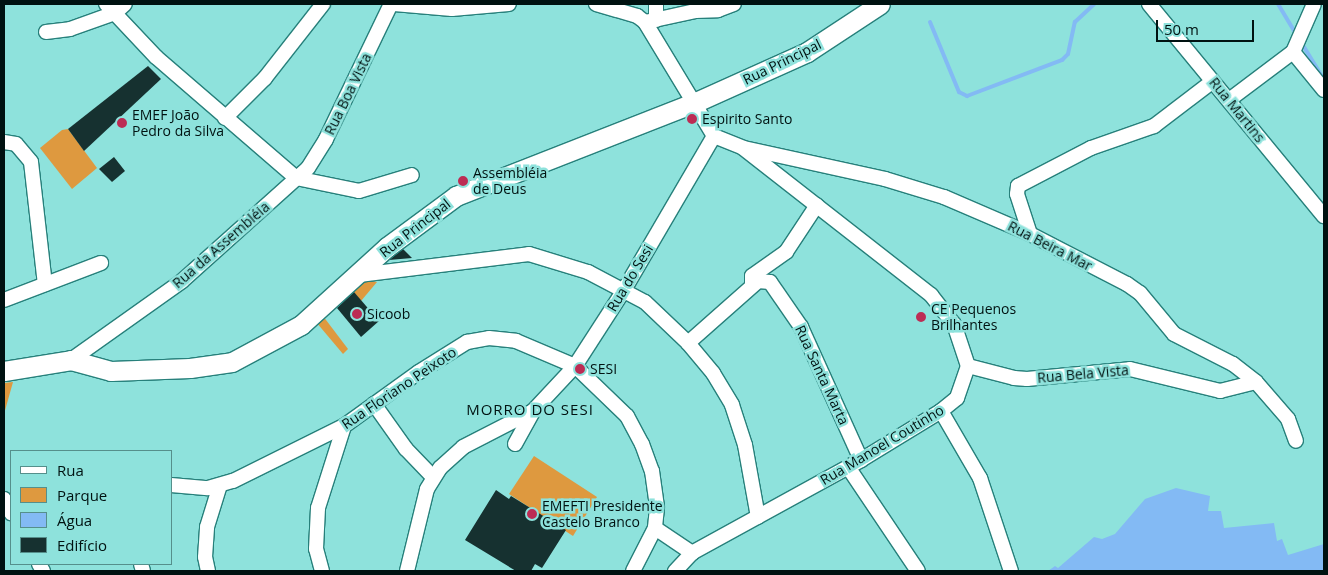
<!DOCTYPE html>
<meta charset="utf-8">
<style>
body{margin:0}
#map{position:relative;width:1328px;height:575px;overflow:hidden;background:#8ee2dc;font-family:"Open Sans",sans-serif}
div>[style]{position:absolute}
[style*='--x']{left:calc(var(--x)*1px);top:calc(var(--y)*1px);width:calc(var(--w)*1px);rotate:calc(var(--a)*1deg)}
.green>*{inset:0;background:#de993f}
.water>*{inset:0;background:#83baf4}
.stream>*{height:4px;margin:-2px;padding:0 2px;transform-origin:2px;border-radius:2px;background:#83baf4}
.building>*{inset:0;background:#163130}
.roads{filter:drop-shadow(1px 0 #27807b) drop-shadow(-1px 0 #27807b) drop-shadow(0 1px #27807b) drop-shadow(0 -1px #27807b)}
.street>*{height:14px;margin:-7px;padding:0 7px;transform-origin:7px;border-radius:7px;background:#fff}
.secondary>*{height:19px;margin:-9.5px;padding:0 9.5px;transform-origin:9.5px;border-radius:9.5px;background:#fff}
.dots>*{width:14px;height:14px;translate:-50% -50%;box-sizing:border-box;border:2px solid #8ee2dc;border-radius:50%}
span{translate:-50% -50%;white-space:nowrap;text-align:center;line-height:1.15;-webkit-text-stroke:5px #8ee2dc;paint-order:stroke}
.street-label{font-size:14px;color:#001211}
.poi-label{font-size:14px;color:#001211}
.left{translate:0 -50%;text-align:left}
.neighbourhood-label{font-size:15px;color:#001211;letter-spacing:1px}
.frame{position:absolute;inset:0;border:5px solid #001211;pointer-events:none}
.legend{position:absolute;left:10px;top:450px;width:162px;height:115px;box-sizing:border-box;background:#8ee2dc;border:1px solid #558f8b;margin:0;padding:6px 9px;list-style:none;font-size:15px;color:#001211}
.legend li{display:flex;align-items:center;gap:10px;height:25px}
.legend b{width:25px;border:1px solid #558f8b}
.scale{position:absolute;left:1156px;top:20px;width:98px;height:22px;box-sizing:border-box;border:2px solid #001211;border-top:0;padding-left:6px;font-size:15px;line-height:18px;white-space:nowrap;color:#001211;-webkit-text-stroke:4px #8ee2dc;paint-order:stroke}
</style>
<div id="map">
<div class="green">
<div style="clip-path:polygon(68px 129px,97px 168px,72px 189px,40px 148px,62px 130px)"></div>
<div style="clip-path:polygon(367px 280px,377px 282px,361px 301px,353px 291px)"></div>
<div style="clip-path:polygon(323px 316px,348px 349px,343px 354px,316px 322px)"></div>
<div style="clip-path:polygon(13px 382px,4px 414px,4px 383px)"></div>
<div style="clip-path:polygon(534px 456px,597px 497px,573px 536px,509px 494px)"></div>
</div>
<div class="water">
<div style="clip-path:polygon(1176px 488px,1210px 496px,1208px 511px,1221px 511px,1224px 528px,1274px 523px,1277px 541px,1282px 539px,1288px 555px,1324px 544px,1324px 571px,1048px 571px,1055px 566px,1058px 568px,1094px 537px,1102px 539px,1115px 534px,1145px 499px)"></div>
</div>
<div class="stream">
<div style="--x:1278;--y:4;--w:37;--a:59"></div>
<div style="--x:930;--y:22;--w:76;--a:67.5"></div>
<div style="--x:959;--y:92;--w:9;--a:27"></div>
<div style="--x:967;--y:96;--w:102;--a:-20.8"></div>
<div style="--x:1062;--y:60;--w:8;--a:-45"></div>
<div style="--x:1068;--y:54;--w:33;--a:-78"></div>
<div style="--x:1075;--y:22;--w:26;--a:-43"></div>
<div style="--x:1301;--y:42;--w:44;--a:58.8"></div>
</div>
<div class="building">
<div style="clip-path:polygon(148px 66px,161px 79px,84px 151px,68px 129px)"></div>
<div style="clip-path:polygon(114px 157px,125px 171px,112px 182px,99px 169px)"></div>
<div style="clip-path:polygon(403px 249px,412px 258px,389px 260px,394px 256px)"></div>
<div style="clip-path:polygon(354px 292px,379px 321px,361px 337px,337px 308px)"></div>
<div style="clip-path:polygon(496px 490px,509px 499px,511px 496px,566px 530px,542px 568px,535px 564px,531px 571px,516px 571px,465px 540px)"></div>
</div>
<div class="roads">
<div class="street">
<div style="--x:106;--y:4;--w:73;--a:46.7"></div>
<div style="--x:156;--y:57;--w:185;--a:40.8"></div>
<div style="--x:296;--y:178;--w:64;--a:11.7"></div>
<div style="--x:359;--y:191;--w:55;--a:-16.8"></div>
<div style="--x:394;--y:4;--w:58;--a:4.9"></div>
<div style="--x:452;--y:9;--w:57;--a:-5"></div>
<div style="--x:596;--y:4;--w:43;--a:16.3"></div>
<div style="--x:637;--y:16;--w:10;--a:37"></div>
<div style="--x:645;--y:22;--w:133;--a:58.8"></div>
<div style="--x:714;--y:136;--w:31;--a:22"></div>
<div style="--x:743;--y:148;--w:239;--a:38"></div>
<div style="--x:931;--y:295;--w:37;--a:52"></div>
<div style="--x:954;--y:324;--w:44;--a:71.6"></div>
<div style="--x:968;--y:366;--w:34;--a:109"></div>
<div style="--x:957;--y:398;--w:21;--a:141"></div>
<div style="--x:941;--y:411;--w:94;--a:148.5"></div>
<div style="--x:861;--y:460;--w:193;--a:151.2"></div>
<div style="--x:692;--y:553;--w:25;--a:133"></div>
<div style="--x:1149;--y:4;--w:275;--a:50.5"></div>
<div style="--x:695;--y:11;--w:23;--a:-2"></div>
<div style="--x:718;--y:10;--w:17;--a:-21"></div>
<div style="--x:656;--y:20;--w:16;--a:-90"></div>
<div style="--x:645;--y:22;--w:51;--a:-12.4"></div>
<div style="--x:695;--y:11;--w:11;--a:-38"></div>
<div style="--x:46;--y:32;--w:24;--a:-7"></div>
<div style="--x:70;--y:29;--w:48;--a:-19.6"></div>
<div style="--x:115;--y:13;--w:13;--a:-42"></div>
<div style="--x:1293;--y:52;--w:49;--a:50.8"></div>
<div style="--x:1229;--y:100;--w:80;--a:-36.9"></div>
<div style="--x:1293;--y:52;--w:52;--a:-66.4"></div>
<div style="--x:225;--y:118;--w:57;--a:-45"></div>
<div style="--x:265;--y:78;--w:94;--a:-51.9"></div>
<div style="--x:4;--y:142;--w:12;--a:9"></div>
<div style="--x:16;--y:144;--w:23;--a:50"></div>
<div style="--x:31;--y:162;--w:123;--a:83.5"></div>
<div style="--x:744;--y:148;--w:144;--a:12.4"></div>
<div style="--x:885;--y:179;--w:62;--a:17"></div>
<div style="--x:944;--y:197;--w:94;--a:23.3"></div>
<div style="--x:1030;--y:234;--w:109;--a:27.3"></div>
<div style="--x:1127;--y:284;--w:16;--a:35"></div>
<div style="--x:1140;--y:293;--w:53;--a:50.3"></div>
<div style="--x:1174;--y:334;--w:66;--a:27"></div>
<div style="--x:1233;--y:364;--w:29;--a:38"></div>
<div style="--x:1256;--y:382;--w:49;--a:49.1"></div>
<div style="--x:1288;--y:419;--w:23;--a:70"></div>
<div style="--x:1030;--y:234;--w:42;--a:-108"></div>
<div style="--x:1017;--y:194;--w:8;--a:-83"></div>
<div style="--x:1018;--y:186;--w:82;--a:-27.5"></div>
<div style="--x:1091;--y:148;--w:67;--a:-19.2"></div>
<div style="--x:1154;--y:126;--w:74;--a:-37.3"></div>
<div style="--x:359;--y:275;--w:171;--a:-7"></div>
<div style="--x:529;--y:254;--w:62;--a:17"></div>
<div style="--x:588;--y:272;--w:64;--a:27.8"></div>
<div style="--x:645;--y:302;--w:59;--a:43.6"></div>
<div style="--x:688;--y:343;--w:39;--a:50"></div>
<div style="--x:713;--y:373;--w:37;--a:59"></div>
<div style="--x:732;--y:405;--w:42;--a:72"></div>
<div style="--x:745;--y:445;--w:73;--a:79.8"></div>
<div style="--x:752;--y:285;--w:9;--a:-90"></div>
<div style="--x:752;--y:276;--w:42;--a:-35.2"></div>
<div style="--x:786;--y:252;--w:56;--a:-56.6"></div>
<div style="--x:4;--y:300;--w:104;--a:-20.9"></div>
<div style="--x:688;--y:343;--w:94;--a:-41.5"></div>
<div style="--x:758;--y:281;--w:12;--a:5"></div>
<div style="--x:770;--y:282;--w:55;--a:55.4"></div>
<div style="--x:801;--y:327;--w:146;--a:65.7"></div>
<div style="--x:71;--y:360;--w:136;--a:-35.4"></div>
<div style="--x:182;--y:281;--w:169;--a:-41.9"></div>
<div style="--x:308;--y:168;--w:34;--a:-58"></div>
<div style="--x:326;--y:139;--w:150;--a:-64.3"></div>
<div style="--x:968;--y:366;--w:48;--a:14.6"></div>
<div style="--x:1014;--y:378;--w:13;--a:4"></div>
<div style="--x:1027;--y:379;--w:103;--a:-5.5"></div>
<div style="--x:1130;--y:369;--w:93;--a:13.7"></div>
<div style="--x:1220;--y:391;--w:37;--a:-14"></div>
<div style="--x:374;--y:404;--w:55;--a:54.6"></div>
<div style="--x:406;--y:449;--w:39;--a:46"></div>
<div style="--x:941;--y:411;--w:78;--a:59.8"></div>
<div style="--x:980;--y:478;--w:98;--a:71.6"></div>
<div style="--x:515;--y:444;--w:38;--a:-61"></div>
<div style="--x:533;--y:411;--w:62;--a:-47"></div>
<div style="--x:575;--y:366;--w:90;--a:-57.2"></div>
<div style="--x:624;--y:290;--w:178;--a:-59.7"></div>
<div style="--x:848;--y:467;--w:125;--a:56.1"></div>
<div style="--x:171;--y:485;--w:37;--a:5"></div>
<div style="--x:208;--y:488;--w:26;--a:-16"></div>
<div style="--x:233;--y:481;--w:124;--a:-26.4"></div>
<div style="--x:344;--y:426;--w:92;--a:-35.8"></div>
<div style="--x:419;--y:372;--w:57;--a:-32"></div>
<div style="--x:467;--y:342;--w:22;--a:-10"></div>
<div style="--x:489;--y:338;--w:27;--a:6"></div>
<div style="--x:516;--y:341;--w:64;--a:23"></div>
<div style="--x:575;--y:366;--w:72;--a:43.9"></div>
<div style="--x:627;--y:416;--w:32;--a:62"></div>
<div style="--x:642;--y:444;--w:29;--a:70"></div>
<div style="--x:652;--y:471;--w:37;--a:82"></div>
<div style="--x:657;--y:508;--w:20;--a:96"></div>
<div style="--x:655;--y:528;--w:48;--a:117.1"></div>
<div style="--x:4;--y:499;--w:16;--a:63"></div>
<div style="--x:655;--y:528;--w:45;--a:34"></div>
<div style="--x:39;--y:564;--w:8;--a:60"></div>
<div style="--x:141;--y:564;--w:7;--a:74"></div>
<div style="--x:208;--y:571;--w:14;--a:-102"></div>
<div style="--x:205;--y:557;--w:30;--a:-86"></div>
<div style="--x:207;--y:527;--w:44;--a:-72.8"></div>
<div style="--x:322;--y:571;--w:23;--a:-105"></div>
<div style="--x:316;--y:549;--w:41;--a:-87.2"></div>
<div style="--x:318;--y:508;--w:86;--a:-72.4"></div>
<div style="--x:407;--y:571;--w:84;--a:-76.3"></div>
<div style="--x:427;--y:489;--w:25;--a:-58"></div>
<div style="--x:440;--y:468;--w:31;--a:-42"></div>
<div style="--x:463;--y:447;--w:79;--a:-27.2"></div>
</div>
<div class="secondary">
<div style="--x:4;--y:371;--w:68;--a:-9.3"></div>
<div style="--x:71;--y:360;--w:41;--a:15.4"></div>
<div style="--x:111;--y:371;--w:79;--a:-2.2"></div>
<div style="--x:190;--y:368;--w:42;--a:-8.1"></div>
<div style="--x:232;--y:362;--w:78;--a:-28.2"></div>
<div style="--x:301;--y:325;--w:116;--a:-42.2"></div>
<div style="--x:387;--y:247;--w:86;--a:-36.5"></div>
<div style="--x:456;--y:196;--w:258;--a:-21.4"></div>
<div style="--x:696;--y:102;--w:122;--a:-24.2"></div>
<div style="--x:807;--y:52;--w:87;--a:-33.3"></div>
</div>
</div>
<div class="dots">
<div style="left:692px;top:119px;background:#bc2c54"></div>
<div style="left:122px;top:123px;background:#bc2c54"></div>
<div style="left:463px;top:181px;background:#bc2c54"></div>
<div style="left:357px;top:314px;background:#bc2c54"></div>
<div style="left:921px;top:317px;background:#bc2c54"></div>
<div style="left:580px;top:369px;background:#bc2c54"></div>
<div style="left:532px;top:514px;background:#bc2c54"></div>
</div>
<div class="street-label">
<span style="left:782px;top:62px;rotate:-26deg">Rua Principal</span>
<span style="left:348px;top:94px;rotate:-64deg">Rua Boa Vista</span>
<span style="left:1237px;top:110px;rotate:51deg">Rua Martins</span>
<span style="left:415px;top:228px;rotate:-38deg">Rua Principal</span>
<span style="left:221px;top:245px;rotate:-41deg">Rua da Assembléia</span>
<span style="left:1050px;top:246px;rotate:27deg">Rua Beira Mar</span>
<span style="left:630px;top:278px;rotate:-59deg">Rua do Sesi</span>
<span style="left:1083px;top:374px;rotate:-5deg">Rua Bela Vista</span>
<span style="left:822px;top:375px;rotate:65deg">Rua Santa Marta</span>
<span style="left:399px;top:388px;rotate:-34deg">Rua Floriano Peixoto</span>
<span style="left:882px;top:445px;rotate:-31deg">Rua Manoel Coutinho</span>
</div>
<div class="poi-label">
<span class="left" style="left:132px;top:123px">EMEF João<br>Pedro da Silva</span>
<span class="left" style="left:702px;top:119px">Espirito Santo</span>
<span class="left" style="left:473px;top:181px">Assembléia<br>de Deus</span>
<span class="left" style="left:931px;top:317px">CE Pequenos<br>Brilhantes</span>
<span class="left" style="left:367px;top:314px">Sicoob</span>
<span class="left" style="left:590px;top:369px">SESI</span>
<span class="left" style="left:542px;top:514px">EMEFTI Presidente<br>Castelo Branco</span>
</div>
<div class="neighbourhood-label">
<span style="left:530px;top:410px">MORRO DO SESI</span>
</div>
<div class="frame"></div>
<ul class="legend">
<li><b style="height:6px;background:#fff"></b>Rua</li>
<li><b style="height:14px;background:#de993f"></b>Parque</li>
<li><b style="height:14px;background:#83baf4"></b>Água</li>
<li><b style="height:14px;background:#163130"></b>Edifício</li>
</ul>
<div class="scale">50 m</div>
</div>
